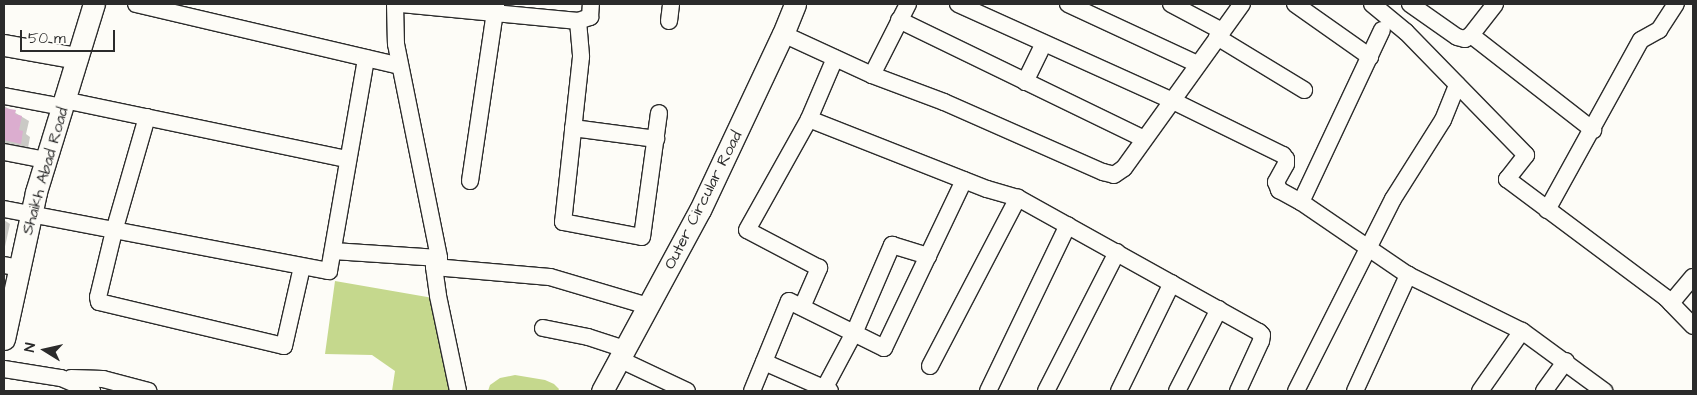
<!DOCTYPE html>
<style>
body{margin:0}
#map{position:relative;width:1697px;height:395px;overflow:hidden;background:#fdfcf7;font-family:"Architects Daughter",sans-serif}
div>[style]{position:absolute}
[style*='--x']{left:calc(var(--x)*1px);top:calc(var(--y)*1px);width:calc(var(--w)*1px);rotate:calc(var(--a)*1deg)}
.green>*{inset:0;background:#c5d88d}
.shadow>*{inset:0;background:#0003}
.building>*{inset:0;background:#dbadcf}
.roads{filter:drop-shadow(1px 0 #2b2b2b) drop-shadow(-1px 0 #2b2b2b) drop-shadow(0 1px #2b2b2b) drop-shadow(0 -1px #2b2b2b)}
.minor>*{height:16px;margin:-8px;padding:0 8px;transform-origin:8px;border-radius:8px;background:#fdfcf7}
.major>*{height:21px;margin:-10.5px;padding:0 10.5px;transform-origin:10.5px;border-radius:10.5px;background:#fdfcf7}
span{translate:-50% -50%;white-space:nowrap;text-align:center;line-height:1.15;-webkit-text-stroke:4.5px #fdfcf7;paint-order:stroke}
.street-label{font-size:16px;color:#2b2b2b}
.frame{position:absolute;inset:0;border:5px solid #2b2b2b;pointer-events:none}
.north{position:absolute;left:20px;top:325px;width:50px;height:50px;-webkit-text-stroke:4px #fdfcf7;paint-order:stroke;rotate:280deg;font-size:14px;font-weight:700;line-height:20px;text-align:center;color:#2b2b2b}
.north::after{content:'';display:block;margin:auto;width:18px;height:22px;background:#2b2b2b;clip-path:polygon(50% 0,100% 100%,50% 72%,0 100%)}
.scale{position:absolute;left:20px;top:30px;width:95px;height:22px;box-sizing:border-box;border:2px solid #2b2b2b;border-top:0;padding-left:6px;font-size:15px;line-height:18px;white-space:nowrap;color:#2b2b2b;-webkit-text-stroke:4px #fdfcf7;paint-order:stroke}
</style>
<div id="map">
<div class="green">
<div style="clip-path:polygon(335px 281px,433px 298px,452px 391px,392px 391px,395px 371px,372px 355px,325px 354px)"></div>
<div style="clip-path:polygon(515px 375px,545px 380px,554px 384px,559px 389px,558px 391px,488px 391px,490px 385px,500px 378px)"></div>
</div>
<div class="shadow">
<div style="clip-path:polygon(4px 106px,29px 121px,26px 134px,30px 137px,28px 148px,4px 146px)"></div>
<div style="clip-path:polygon(4px 220px,10px 224px,4px 251px)"></div>
</div>
<div class="building">
<div style="clip-path:polygon(4px 108px,16px 110px,15px 114px,22px 116px,19px 130px,23px 131px,21px 144px,4px 140px)"></div>
</div>
<div class="roads">
<div class="minor">
<div style="--x:136;--y:4;--w:271;--a:13.2"></div>
<div style="--x:395;--y:4;--w:40;--a:88.6"></div>
<div style="--x:396;--y:44;--w:218;--a:78.6"></div>
<div style="--x:439;--y:258;--w:10;--a:119"></div>
<div style="--x:434;--y:267;--w:29;--a:82"></div>
<div style="--x:438;--y:296;--w:97;--a:78.1"></div>
<div style="--x:401;--y:4;--w:178;--a:5.5"></div>
<div style="--x:578;--y:21;--w:13;--a:-18"></div>
<div style="--x:590;--y:17;--w:13;--a:-86"></div>
<div style="--x:958;--y:4;--w:234;--a:24.3"></div>
<div style="--x:1171;--y:100;--w:125;--a:26.2"></div>
<div style="--x:1283;--y:155;--w:5;--a:53"></div>
<div style="--x:1286;--y:159;--w:5;--a:90"></div>
<div style="--x:1286;--y:164;--w:21;--a:119"></div>
<div style="--x:1276;--y:182;--w:9;--a:69"></div>
<div style="--x:1279;--y:190;--w:25;--a:29"></div>
<div style="--x:1301;--y:202;--w:130;--a:34.3"></div>
<div style="--x:1408;--y:275;--w:127;--a:26.2"></div>
<div style="--x:1522;--y:331;--w:102;--a:36.2"></div>
<div style="--x:1068;--y:4;--w:142;--a:24.9"></div>
<div style="--x:1171;--y:4;--w:58;--a:27.9"></div>
<div style="--x:1295;--y:4;--w:92;--a:35.2"></div>
<div style="--x:1372;--y:4;--w:44;--a:39.5"></div>
<div style="--x:1406;--y:32;--w:172;--a:45.7"></div>
<div style="--x:1526;--y:155;--w:31;--a:128"></div>
<div style="--x:1507;--y:179;--w:199;--a:36.8"></div>
<div style="--x:1666;--y:298;--w:39;--a:46"></div>
<div style="--x:1410;--y:4;--w:57;--a:35.1"></div>
<div style="--x:1457;--y:37;--w:8;--a:14"></div>
<div style="--x:1465;--y:39;--w:7;--a:-34"></div>
<div style="--x:1471;--y:35;--w:39;--a:-52"></div>
<div style="--x:899;--y:20;--w:272;--a:25.9"></div>
<div style="--x:578;--y:21;--w:36;--a:85"></div>
<div style="--x:581;--y:57;--w:166;--a:96.2"></div>
<div style="--x:563;--y:222;--w:80;--a:10.8"></div>
<div style="--x:642;--y:237;--w:125;--a:-82.2"></div>
<div style="--x:669;--y:21;--w:17;--a:-83"></div>
<div style="--x:783;--y:34;--w:98;--a:24.7"></div>
<div style="--x:872;--y:75;--w:77;--a:20.6"></div>
<div style="--x:944;--y:102;--w:174;--a:23.8"></div>
<div style="--x:1103;--y:172;--w:11;--a:15"></div>
<div style="--x:1114;--y:175;--w:12;--a:-35"></div>
<div style="--x:1124;--y:168;--w:202;--a:-54.3"></div>
<div style="--x:1471;--y:35;--w:155;--a:37.9"></div>
<div style="--x:1217;--y:37;--w:102;--a:31.3"></div>
<div style="--x:872;--y:75;--w:80;--a:-63.1"></div>
<div style="--x:1025;--y:82;--w:43;--a:-64"></div>
<div style="--x:4;--y:96;--w:59;--a:10.7"></div>
<div style="--x:64;--y:100;--w:289;--a:11.8"></div>
<div style="--x:147;--y:117;--w:119;--a:106.1"></div>
<div style="--x:114;--y:231;--w:68;--a:103.6"></div>
<div style="--x:98;--y:297;--w:5;--a:79"></div>
<div style="--x:99;--y:302;--w:190;--a:13.4"></div>
<div style="--x:284;--y:346;--w:81;--a:-77.2"></div>
<div style="--x:809;--y:119;--w:191;--a:21.5"></div>
<div style="--x:987;--y:189;--w:32;--a:16"></div>
<div style="--x:1018;--y:198;--w:276;--a:29.1"></div>
<div style="--x:1259;--y:332;--w:4;--a:45"></div>
<div style="--x:1262;--y:335;--w:6;--a:99"></div>
<div style="--x:1261;--y:341;--w:55;--a:114.7"></div>
<div style="--x:573;--y:128;--w:84;--a:7.5"></div>
<div style="--x:4;--y:152;--w:43;--a:10.8"></div>
<div style="--x:470;--y:181;--w:179;--a:-81.6"></div>
<div style="--x:1301;--y:202;--w:190;--a:-64.8"></div>
<div style="--x:4;--y:209;--w:331;--a:10.8"></div>
<div style="--x:329;--y:271;--w:216;--a:-80.1"></div>
<div style="--x:1547;--y:210;--w:194;--a:-61.1"></div>
<div style="--x:1641;--y:40;--w:21;--a:-29"></div>
<div style="--x:1659;--y:30;--w:31;--a:-57"></div>
<div style="--x:333;--y:251;--w:106;--a:3.8"></div>
<div style="--x:4;--y:265;--w:15;--a:11"></div>
<div style="--x:434;--y:267;--w:116;--a:4.9"></div>
<div style="--x:550;--y:277;--w:102;--a:16.5"></div>
<div style="--x:1671;--y:303;--w:34;--a:-50"></div>
<div style="--x:802;--y:307;--w:43;--a:-66.4"></div>
<div style="--x:819;--y:268;--w:81;--a:-152.2"></div>
<div style="--x:747;--y:230;--w:127;--a:-60.8"></div>
<div style="--x:809;--y:119;--w:66;--a:-66.9"></div>
<div style="--x:543;--y:328;--w:46;--a:11.3"></div>
<div style="--x:588;--y:337;--w:39;--a:18"></div>
<div style="--x:619;--y:359;--w:75;--a:25.2"></div>
<div style="--x:764;--y:362;--w:72;--a:23.7"></div>
<div style="--x:930;--y:366;--w:190;--a:-62.4"></div>
<div style="--x:4;--y:369;--w:58;--a:9"></div>
<div style="--x:61;--y:378;--w:34;--a:23"></div>
<div style="--x:71;--y:378;--w:32;--a:2"></div>
<div style="--x:103;--y:379;--w:47;--a:14.9"></div>
<div style="--x:824;--y:389;--w:66;--a:-61.9"></div>
<div style="--x:855;--y:331;--w:94;--a:-66.7"></div>
<div style="--x:892;--y:245;--w:38;--a:17"></div>
<div style="--x:752;--y:391;--w:97;--a:-67.7"></div>
<div style="--x:789;--y:301;--w:106;--a:26.3"></div>
<div style="--x:884;--y:348;--w:186;--a:-64.5"></div>
<div style="--x:988;--y:391;--w:184;--a:-64.3"></div>
<div style="--x:1046;--y:391;--w:156;--a:-62.9"></div>
<div style="--x:1119;--y:391;--w:120;--a:-63.9"></div>
<div style="--x:1177;--y:391;--w:92;--a:-62.9"></div>
<div style="--x:1296;--y:391;--w:215;--a:-63.2"></div>
<div style="--x:1393;--y:199;--w:93;--a:-57.7"></div>
<div style="--x:1443;--y:120;--w:38;--a:-68"></div>
<div style="--x:1355;--y:391;--w:128;--a:-65.4"></div>
<div style="--x:1480;--y:391;--w:73;--a:-55"></div>
<div style="--x:1544;--y:391;--w:37;--a:-54"></div>
</div>
<div class="major">
<div style="--x:4;--y:45;--w:74;--a:10.1"></div>
<div style="--x:4;--y:339;--w:150;--a:-77.7"></div>
<div style="--x:36;--y:192;--w:197;--a:-72.9"></div>
<div style="--x:602;--y:391;--w:206;--a:-61.6"></div>
<div style="--x:700;--y:210;--w:195;--a:-64.8"></div>
<div style="--x:783;--y:34;--w:32;--a:-68"></div>
</div>
</div>
<div class="street-label">
<span style="left:45px;top:171px;rotate:-74deg">Shaikh Abad Road</span>
<span style="left:703px;top:200px;rotate:-63deg">Outer Circular Road</span>
</div>
<div class="frame"></div>
<div class="north">N</div>
<div class="scale">50 m</div>
</div>
